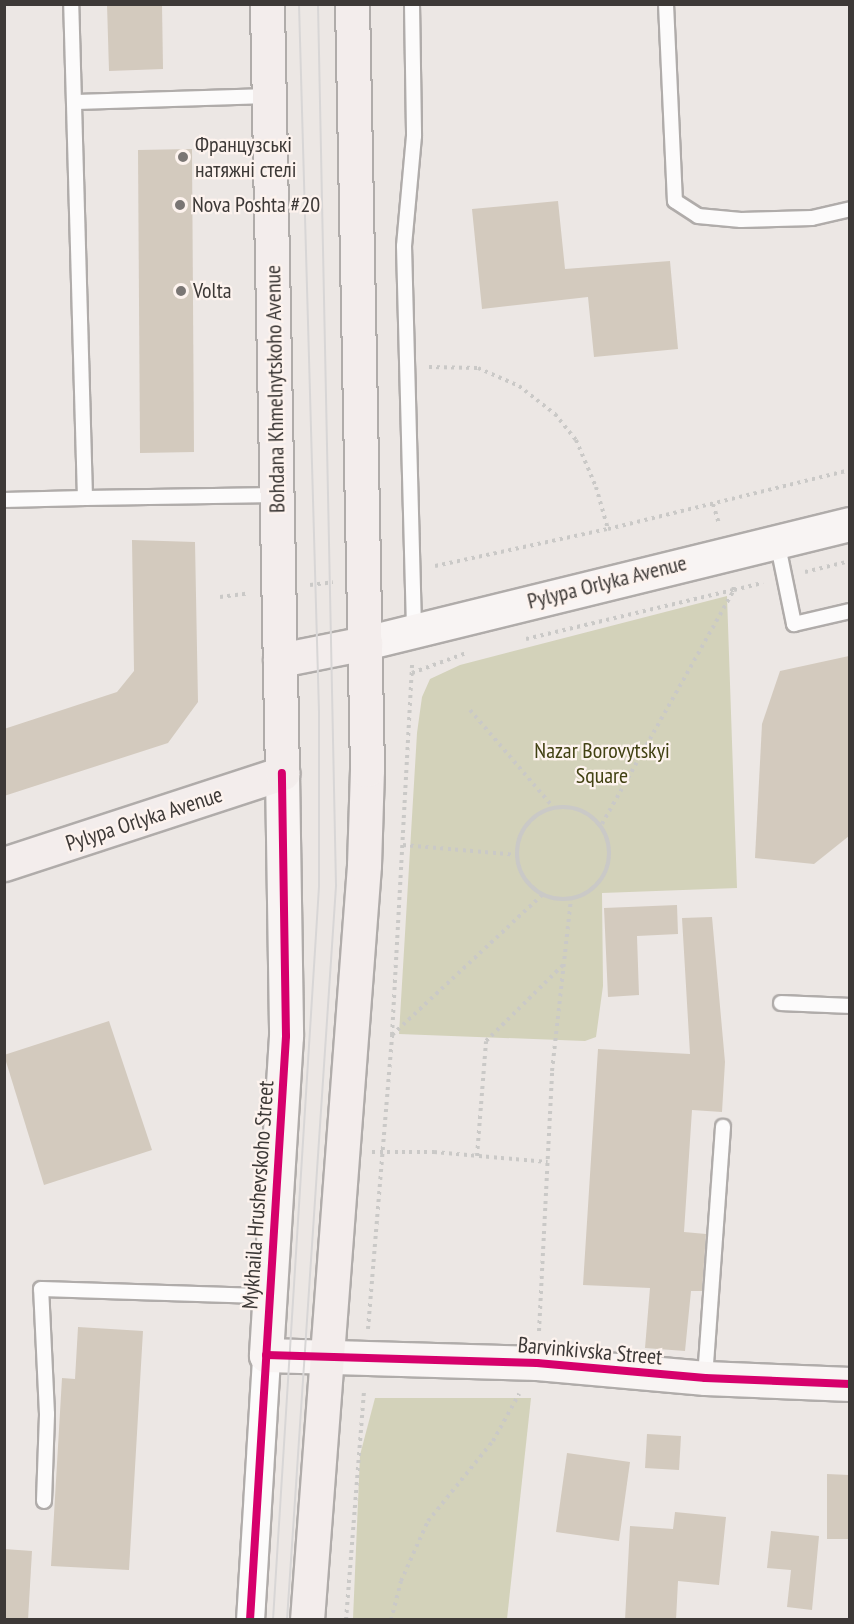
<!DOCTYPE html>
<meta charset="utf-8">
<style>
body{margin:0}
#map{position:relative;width:854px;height:1624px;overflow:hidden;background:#ece7e4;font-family:"PT Sans Narrow",sans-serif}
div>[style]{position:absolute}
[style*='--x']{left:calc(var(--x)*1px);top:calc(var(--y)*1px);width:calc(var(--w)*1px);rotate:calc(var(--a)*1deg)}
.green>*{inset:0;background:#d3d2ba}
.building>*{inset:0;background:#d3cabe}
.path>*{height:4px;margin-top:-2px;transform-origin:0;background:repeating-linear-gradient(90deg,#cac9c7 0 3px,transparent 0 7.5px)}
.path>.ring{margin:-2px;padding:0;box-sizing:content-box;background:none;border:4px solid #cac9c7;border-radius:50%}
.roads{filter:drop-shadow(2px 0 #b0acaa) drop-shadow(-2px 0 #b0acaa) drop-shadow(0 2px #b0acaa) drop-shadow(0 -2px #b0acaa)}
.lane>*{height:14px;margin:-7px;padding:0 7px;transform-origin:7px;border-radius:7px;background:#fcfbfb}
.street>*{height:27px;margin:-13.5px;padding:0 13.5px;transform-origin:13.5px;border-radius:13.5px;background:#fcfbfb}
.secondary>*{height:33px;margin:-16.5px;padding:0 16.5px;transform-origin:16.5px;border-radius:16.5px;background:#f8f4f3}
.primary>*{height:33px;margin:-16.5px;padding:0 16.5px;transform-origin:16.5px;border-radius:16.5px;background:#f3edec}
.tram>*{height:1.5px;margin:-0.75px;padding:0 0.75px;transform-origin:0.75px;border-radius:0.75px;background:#d8d6d6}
.cycleway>*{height:8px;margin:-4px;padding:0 4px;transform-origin:4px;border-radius:4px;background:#d6006c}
.dots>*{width:16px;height:16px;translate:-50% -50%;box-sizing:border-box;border:3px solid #fdf3ee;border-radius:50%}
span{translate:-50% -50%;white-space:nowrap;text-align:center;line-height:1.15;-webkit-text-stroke:4.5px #fdf3ee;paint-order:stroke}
.poi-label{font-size:22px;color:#3d3937}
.left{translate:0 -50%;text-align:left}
.street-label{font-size:22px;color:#3d3937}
.park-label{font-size:22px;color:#414112}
.frame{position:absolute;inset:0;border:6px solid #3d3937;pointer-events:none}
</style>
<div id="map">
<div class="green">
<div style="clip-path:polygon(727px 596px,737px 888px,602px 893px,603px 986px,596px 1037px,585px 1041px,399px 1034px,417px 733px,422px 697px,430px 679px,460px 665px)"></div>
<div style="clip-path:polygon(375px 1398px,531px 1398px,507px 1619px,353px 1619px,360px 1455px)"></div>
</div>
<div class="building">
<div style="clip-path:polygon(107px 4px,162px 4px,163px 69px,109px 71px)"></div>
<div style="clip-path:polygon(192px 149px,194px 452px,140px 453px,138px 150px)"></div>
<div style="clip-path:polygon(558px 201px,565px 269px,670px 261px,678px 349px,594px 357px,588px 297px,482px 309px,472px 209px)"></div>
<div style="clip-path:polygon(132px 540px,195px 542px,198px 702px,168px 743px,4px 796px,4px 729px,117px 692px,134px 671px)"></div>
<div style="clip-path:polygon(849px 656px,849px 836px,814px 864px,755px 858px,762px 724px,780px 671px)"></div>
<div style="clip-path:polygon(677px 905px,678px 934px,637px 936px,639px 995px,608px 997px,604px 908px)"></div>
<div style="clip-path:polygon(712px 917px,725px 1062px,722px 1112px,692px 1110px,684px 1232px,706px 1234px,702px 1291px,691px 1291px,685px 1351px,645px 1348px,650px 1288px,583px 1285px,598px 1049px,690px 1054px,682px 918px)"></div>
<div style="clip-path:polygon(109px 1021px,152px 1150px,44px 1185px,4px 1055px)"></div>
<div style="clip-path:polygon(78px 1327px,143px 1331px,129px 1570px,51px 1566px,62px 1378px,75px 1379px)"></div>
<div style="clip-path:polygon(647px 1434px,681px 1436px,679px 1470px,645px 1468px)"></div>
<div style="clip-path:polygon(567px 1453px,630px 1462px,619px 1541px,556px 1532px)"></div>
<div style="clip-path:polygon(827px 1474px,849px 1475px,849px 1539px,827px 1539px)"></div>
<div style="clip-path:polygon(675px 1512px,726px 1517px,719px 1585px,678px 1581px,676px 1620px,625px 1620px,630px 1526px,673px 1529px)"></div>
<div style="clip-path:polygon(771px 1531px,819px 1536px,812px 1610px,787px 1607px,791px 1570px,767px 1568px)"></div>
<div style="clip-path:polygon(4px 1549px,32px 1551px,28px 1620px,4px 1620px)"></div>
</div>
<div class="path">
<div style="--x:429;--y:367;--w:49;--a:1.2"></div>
<div style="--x:478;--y:368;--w:45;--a:23.7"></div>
<div style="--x:519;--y:386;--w:46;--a:37.9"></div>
<div style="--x:555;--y:414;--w:33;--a:51"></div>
<div style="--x:576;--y:440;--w:51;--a:66.9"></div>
<div style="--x:596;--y:487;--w:44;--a:74.1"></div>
<div style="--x:713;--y:504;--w:21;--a:73"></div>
<div style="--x:435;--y:566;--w:177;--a:-12.1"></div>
<div style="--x:608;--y:529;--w:249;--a:-13.7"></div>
<div style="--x:805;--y:572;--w:46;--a:-13.7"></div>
<div style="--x:310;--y:585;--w:23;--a:-7"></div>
<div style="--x:220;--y:597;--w:26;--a:-7"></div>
<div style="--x:526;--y:639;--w:214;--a:-13.3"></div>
<div style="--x:734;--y:590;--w:7;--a:-98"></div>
<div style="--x:412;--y:673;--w:58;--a:-20.3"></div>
<div style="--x:470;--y:710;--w:128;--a:49.4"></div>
<div class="ring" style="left:517px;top:807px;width:88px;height:88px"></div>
<div style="--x:602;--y:824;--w:269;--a:-60.6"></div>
<div style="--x:734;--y:590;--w:30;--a:-14"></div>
<div style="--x:403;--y:845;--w:114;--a:5"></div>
<div style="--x:392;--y:1035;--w:207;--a:-43"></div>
<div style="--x:372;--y:1152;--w:62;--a:0"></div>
<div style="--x:434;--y:1152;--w:114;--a:5"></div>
<div style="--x:477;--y:1156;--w:115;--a:-85.5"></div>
<div style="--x:486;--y:1041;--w:110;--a:-44.6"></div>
<div style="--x:368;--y:1329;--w:295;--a:-85.3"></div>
<div style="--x:392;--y:1035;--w:373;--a:-86.9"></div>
<div style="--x:539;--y:1331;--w:260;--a:-87.1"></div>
<div style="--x:552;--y:1071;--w:173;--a:-83.7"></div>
<div style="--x:346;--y:1620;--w:231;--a:-85.5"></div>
<div style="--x:391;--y:1620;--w:40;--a:-75.6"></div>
<div style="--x:401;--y:1581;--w:66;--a:-65.8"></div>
<div style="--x:428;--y:1521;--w:103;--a:-50.9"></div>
<div style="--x:493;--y:1441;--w:54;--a:-61"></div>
</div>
<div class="roads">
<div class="lane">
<div style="--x:412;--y:4;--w:132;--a:89.1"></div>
<div style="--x:414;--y:136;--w:110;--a:95.2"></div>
<div style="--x:404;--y:246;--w:385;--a:88.5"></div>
<div style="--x:666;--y:4;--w:197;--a:87.4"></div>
<div style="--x:675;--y:201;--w:27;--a:33"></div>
<div style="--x:698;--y:216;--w:43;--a:5.3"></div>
<div style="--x:741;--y:220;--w:71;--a:-1.6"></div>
<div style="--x:812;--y:218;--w:39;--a:-13"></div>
<div style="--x:75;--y:102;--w:195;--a:-1.8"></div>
<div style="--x:85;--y:498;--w:192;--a:-0.9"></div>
<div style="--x:4;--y:500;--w:81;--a:-1.4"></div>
<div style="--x:85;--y:498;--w:494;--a:-91.6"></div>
<div style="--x:777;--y:541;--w:85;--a:78.4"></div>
<div style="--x:794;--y:624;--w:57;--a:-13.1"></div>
<div style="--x:781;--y:1003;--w:69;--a:2.5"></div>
<div style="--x:705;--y:1378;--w:252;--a:-85.9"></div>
<div style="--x:44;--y:1501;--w:87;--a:-88"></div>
<div style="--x:47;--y:1414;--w:125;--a:-92.7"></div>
<div style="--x:41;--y:1289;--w:228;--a:1.8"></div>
</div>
<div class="street">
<div style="--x:250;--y:1620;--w:265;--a:-86.5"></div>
</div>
<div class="secondary">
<div style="--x:365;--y:643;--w:499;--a:-13.8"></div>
<div style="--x:282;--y:773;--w:263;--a:89.1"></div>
<div style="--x:286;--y:1036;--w:320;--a:93.6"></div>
<div style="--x:266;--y:1355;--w:271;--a:1.7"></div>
<div style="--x:537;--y:1363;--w:169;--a:5.1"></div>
<div style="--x:705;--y:1378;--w:145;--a:2.4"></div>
</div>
<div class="primary">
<div style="--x:280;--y:660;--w:87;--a:-11.3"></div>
<div style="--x:4;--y:864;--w:293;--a:-18.1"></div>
<div style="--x:282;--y:773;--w:769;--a:-91.12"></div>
<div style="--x:307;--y:1620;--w:757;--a:-85.68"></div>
<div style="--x:364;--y:865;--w:95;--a:-88.2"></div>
<div style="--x:367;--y:770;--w:766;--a:-91.12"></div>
</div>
</div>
<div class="tram">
<div style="--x:273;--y:1620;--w:735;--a:-86.41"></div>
<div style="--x:319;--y:886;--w:174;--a:-90"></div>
<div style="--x:319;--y:712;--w:708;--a:-91.62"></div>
<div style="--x:287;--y:1620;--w:736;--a:-86.18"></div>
<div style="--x:336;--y:886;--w:882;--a:-91.17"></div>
</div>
<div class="cycleway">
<div style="--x:266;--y:1355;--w:271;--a:1.7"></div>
<div style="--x:537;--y:1363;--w:169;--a:5.1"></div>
<div style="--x:705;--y:1378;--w:145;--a:2.4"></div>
<div style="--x:250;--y:1620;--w:585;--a:-86.47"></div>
<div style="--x:286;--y:1036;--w:263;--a:-90.9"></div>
</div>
<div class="dots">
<div style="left:183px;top:157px;background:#7a7674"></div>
<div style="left:180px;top:205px;background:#7a7674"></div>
<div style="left:181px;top:291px;background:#7a7674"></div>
</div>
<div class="poi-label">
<span class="left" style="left:195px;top:157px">Французські<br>натяжні стелі</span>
<span class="left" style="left:192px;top:205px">Nova Poshta #20</span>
<span class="left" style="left:193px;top:291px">Volta</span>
</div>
<div class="street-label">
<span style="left:275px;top:389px;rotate:-91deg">Bohdana Khmelnytskoho Avenue</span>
<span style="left:607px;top:582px;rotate:-14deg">Pylypa Orlyka Avenue</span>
<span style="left:144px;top:819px;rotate:-18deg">Pylypa Orlyka Avenue</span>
<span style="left:258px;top:1195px;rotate:-86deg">Mykhaila Hrushevskoho Street</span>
<span style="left:590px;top:1351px;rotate:5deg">Barvinkivska Street</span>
</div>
<div class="park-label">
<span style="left:602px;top:763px">Nazar Borovytskyi<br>Square</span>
</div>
<div class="frame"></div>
</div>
